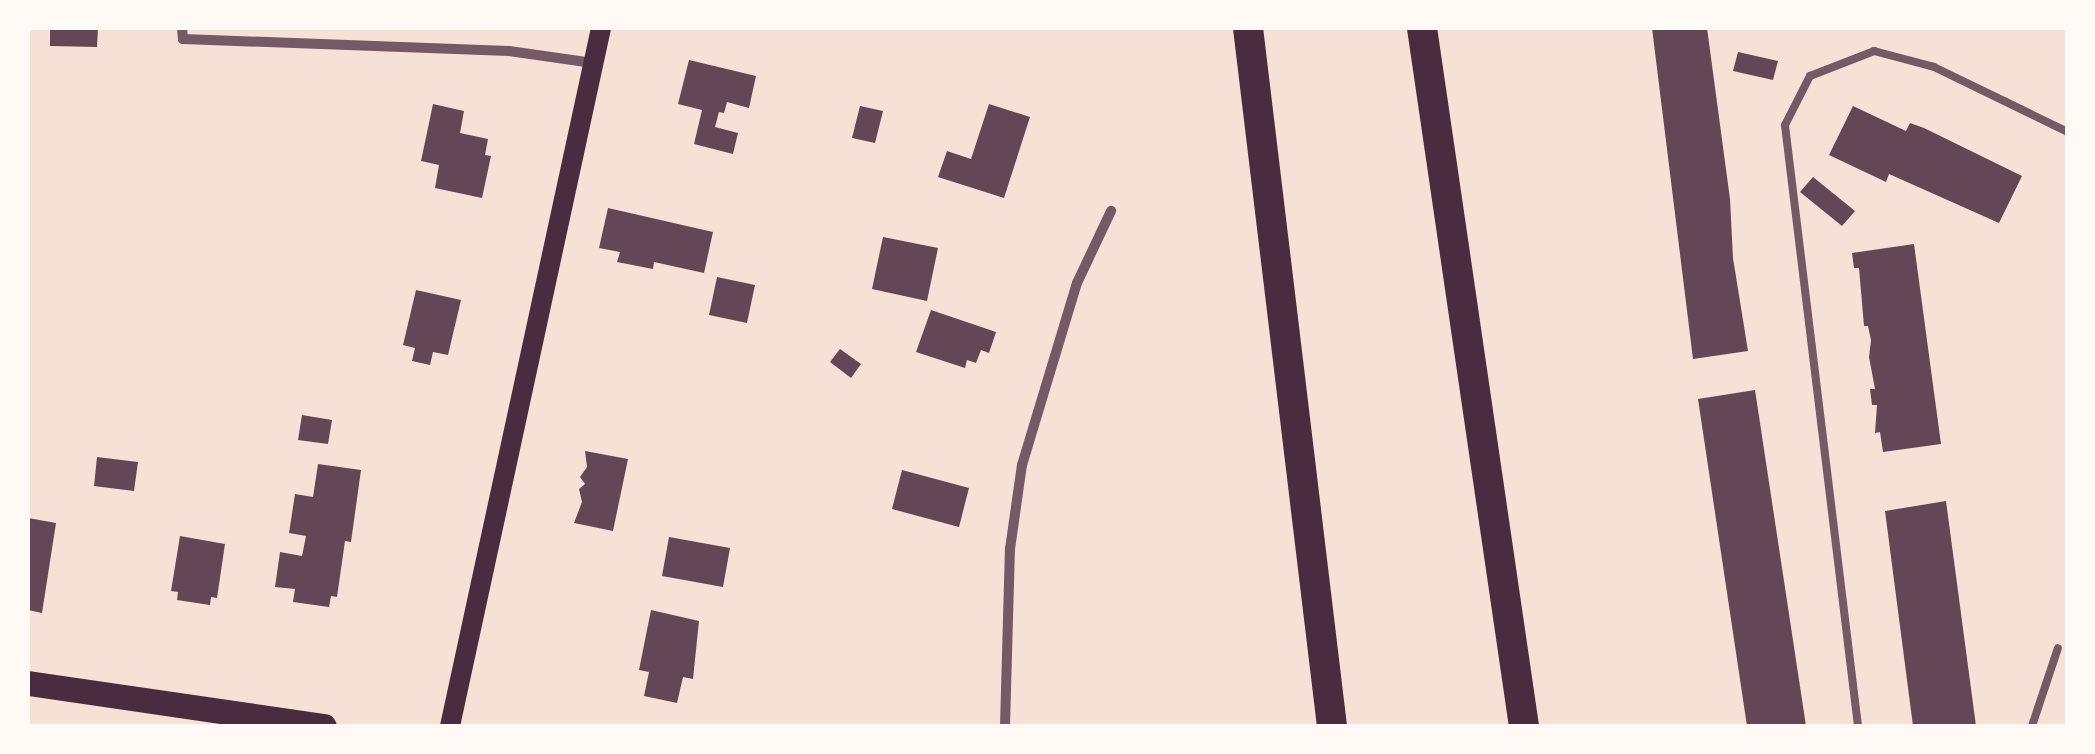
<!DOCTYPE html>
<style>
body{margin:0}
#map{position:relative;width:2095px;height:754px;overflow:hidden;background:#f7e1d7;font-family:"PT Sans",sans-serif}
div>[style]{position:absolute}
[style*='--x']{left:calc(var(--x)*1px);top:calc(var(--y)*1px);width:calc(var(--w)*1px);rotate:calc(var(--a)*1deg)}
.building>*{inset:0;background:#644757}
.service>*{height:8px;margin:-4px;padding:0 4px;transform-origin:4px;border-radius:4px;background:#755966}
.minor>*{height:10px;margin:-5px;padding:0 5px;transform-origin:5px;border-radius:5px;background:#755966}
.secondary>*{height:20px;margin:-10px;padding:0 10px;transform-origin:10px;border-radius:10px;background:#4a2c40}
.primary>*{height:25px;margin:-12.5px;padding:0 12.5px;transform-origin:12.5px;border-radius:12.5px;background:#4a2c40}
.motorway>*{height:30px;margin:-15px;padding:0 15px;transform-origin:15px;border-radius:15px;background:#4a2c40}
span{translate:-50% -50%;white-space:nowrap;text-align:center;line-height:1.15;-webkit-text-stroke:8px #fffaf5;paint-order:stroke}
.frame{position:absolute;inset:0;border:30px solid #fffaf5;pointer-events:none}
</style>
<div id="map">
<div class="building">
<div style="clip-path:polygon(50px 28px,98px 28px,97px 47px,50px 46px)"></div>
<div style="clip-path:polygon(1652px 28px,1707px 28px,1730px 199px,1733px 258px,1748px 351px,1693px 359px)"></div>
<div style="clip-path:polygon(1738px 52px,1778px 61px,1773px 80px,1733px 71px)"></div>
<div style="clip-path:polygon(689px 60px,756px 76px,749px 108px,727px 102px,724px 113px,719px 112px,715px 127px,738px 133px,733px 154px,694px 144px,702px 110px,678px 104px)"></div>
<div style="clip-path:polygon(433px 104px,464px 111px,460px 133px,488px 139px,485px 155px,491px 156px,482px 198px,435px 188px,439px 165px,421px 161px)"></div>
<div style="clip-path:polygon(989px 104px,1030px 117px,1004px 198px,938px 177px,947px 151px,971px 159px)"></div>
<div style="clip-path:polygon(860px 106px,883px 111px,875px 143px,852px 138px)"></div>
<div style="clip-path:polygon(1853px 106px,1906px 131px,1910px 123px,1924px 128px,2022px 176px,1999px 223px,1889px 174px,1886px 182px,1829px 155px)"></div>
<div style="clip-path:polygon(1813px 177px,1855px 211px,1842px 226px,1800px 192px)"></div>
<div style="clip-path:polygon(608px 208px,713px 232px,704px 273px,654px 262px,653px 269px,617px 262px,620px 252px,599px 248px)"></div>
<div style="clip-path:polygon(883px 237px,938px 248px,927px 301px,872px 289px)"></div>
<div style="clip-path:polygon(1914px 244px,1941px 444px,1883px 452px,1880px 432px,1875px 433px,1877px 405px,1872px 405px,1870px 389px,1875px 389px,1869px 357px,1871px 340px,1868px 326px,1864px 326px,1859px 268px,1854px 268px,1852px 253px)"></div>
<div style="clip-path:polygon(717px 277px,755px 285px,747px 323px,709px 315px)"></div>
<div style="clip-path:polygon(416px 290px,461px 300px,448px 355px,433px 352px,430px 365px,412px 361px,415px 348px,403px 345px)"></div>
<div style="clip-path:polygon(931px 310px,996px 332px,989px 353px,981px 350px,976px 363px,967px 360px,965px 368px,916px 352px)"></div>
<div style="clip-path:polygon(840px 349px,861px 364px,851px 378px,830px 362px)"></div>
<div style="clip-path:polygon(1755px 390px,1806px 726px,1747px 726px,1698px 399px)"></div>
<div style="clip-path:polygon(302px 415px,332px 420px,328px 444px,298px 440px)"></div>
<div style="clip-path:polygon(585px 451px,628px 459px,613px 531px,574px 523px,582px 502px,579px 489px,585px 484px,580px 477px,587px 467px)"></div>
<div style="clip-path:polygon(97px 457px,138px 462px,134px 491px,94px 486px)"></div>
<div style="clip-path:polygon(318px 464px,361px 470px,351px 542px,345px 541px,337px 597px,331px 596px,329px 607px,293px 602px,295px 589px,275px 587px,280px 552px,302px 556px,306px 536px,289px 533px,295px 494px,313px 497px)"></div>
<div style="clip-path:polygon(902px 470px,969px 488px,959px 527px,892px 509px)"></div>
<div style="clip-path:polygon(1946px 501px,1976px 726px,1913px 726px,1885px 511px)"></div>
<div style="clip-path:polygon(28px 518px,56px 523px,42px 613px,28px 610px)"></div>
<div style="clip-path:polygon(180px 536px,225px 544px,217px 598px,211px 597px,210px 605px,177px 600px,178px 592px,171px 591px)"></div>
<div style="clip-path:polygon(669px 537px,730px 548px,723px 587px,662px 576px)"></div>
<div style="clip-path:polygon(651px 610px,699px 621px,693px 679px,683px 677px,677px 703px,644px 696px,649px 672px,639px 670px)"></div>
</div>
<div class="service">
<div style="--x:1858;--y:726;--w:605;--a:-96.93"></div>
<div style="--x:1785;--y:125;--w:55;--a:-63"></div>
<div style="--x:1810;--y:76;--w:69;--a:-21.3"></div>
<div style="--x:1874;--y:51;--w:62;--a:14.9"></div>
<div style="--x:1934;--y:67;--w:149;--a:25.9"></div>
<div style="--x:2032;--y:726;--w:82;--a:-71.6"></div>
</div>
<div class="minor">
<div style="--x:182;--y:28;--w:11;--a:85"></div>
<div style="--x:183;--y:39;--w:326;--a:2.1"></div>
<div style="--x:509;--y:51;--w:85;--a:8.1"></div>
<div style="--x:1005;--y:726;--w:177;--a:-88.4"></div>
<div style="--x:1010;--y:549;--w:85;--a:-81.9"></div>
<div style="--x:1022;--y:465;--w:190;--a:-73.2"></div>
<div style="--x:1077;--y:283;--w:80;--a:-64.7"></div>
</div>
<div class="secondary">
<div style="--x:450;--y:726;--w:714;--a:-77.79"></div>
</div>
<div class="primary">
<div style="--x:28;--y:683;--w:299;--a:8.3"></div>
</div>
<div class="motorway">
<div style="--x:1248;--y:28;--w:703;--a:83.14"></div>
<div style="--x:1422;--y:28;--w:705;--a:81.69"></div>
</div>
<div class="frame"></div>
</div>
